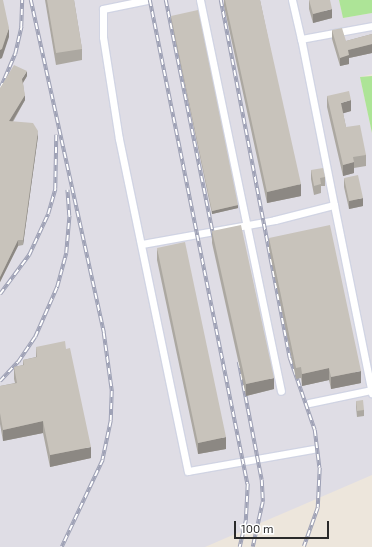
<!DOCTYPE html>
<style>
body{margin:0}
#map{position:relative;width:372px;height:547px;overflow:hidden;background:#ede6dc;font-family:"Exo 2",sans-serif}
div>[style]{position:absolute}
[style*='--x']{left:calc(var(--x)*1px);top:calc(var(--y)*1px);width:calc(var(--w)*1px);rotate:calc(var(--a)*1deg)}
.industrial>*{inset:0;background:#dfdde5}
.green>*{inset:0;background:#ade497}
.roads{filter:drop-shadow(1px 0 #d1d4e3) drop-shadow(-1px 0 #d1d4e3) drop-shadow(0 1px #d1d4e3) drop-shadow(0 -1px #d1d4e3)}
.minor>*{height:7px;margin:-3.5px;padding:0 3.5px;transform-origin:3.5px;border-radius:3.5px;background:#fff}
.rail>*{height:3.5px;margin-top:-1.75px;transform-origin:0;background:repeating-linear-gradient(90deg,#fff 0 6px,#9ea1b5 0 12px);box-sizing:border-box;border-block:1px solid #9ea1b5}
.wall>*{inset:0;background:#aca8a1}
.shaded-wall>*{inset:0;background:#8c8883}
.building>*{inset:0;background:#c8c3bb}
span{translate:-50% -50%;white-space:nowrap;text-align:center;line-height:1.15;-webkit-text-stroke:4px #fff;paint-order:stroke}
.scale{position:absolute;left:234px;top:521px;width:95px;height:18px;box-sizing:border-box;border:2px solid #2a2a2a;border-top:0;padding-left:5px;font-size:12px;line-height:14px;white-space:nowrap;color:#2a2a2a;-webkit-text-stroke:3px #fff;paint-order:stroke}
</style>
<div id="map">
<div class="industrial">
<div style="clip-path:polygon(0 0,339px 0,343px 18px,372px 13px,372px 74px,360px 77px,372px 133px,372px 475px,205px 547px,0 547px)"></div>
</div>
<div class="green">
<div style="clip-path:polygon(339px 0,372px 0,372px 13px,343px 18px)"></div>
<div style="clip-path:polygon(372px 76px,372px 133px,360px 77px)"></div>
</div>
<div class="roads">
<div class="minor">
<div style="--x:147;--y:0;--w:45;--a:168.4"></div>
<div style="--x:103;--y:9;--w:28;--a:90"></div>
<div style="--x:103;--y:37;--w:103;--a:81.1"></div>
<div style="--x:119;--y:139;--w:339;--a:78.3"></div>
<div style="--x:188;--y:471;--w:127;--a:-10"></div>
<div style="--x:200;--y:0;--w:399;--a:78.3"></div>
<div style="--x:292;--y:0;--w:40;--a:77"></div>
<div style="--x:301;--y:39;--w:72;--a:-10.4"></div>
<div style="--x:334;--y:205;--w:192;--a:78.6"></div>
<div style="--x:142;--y:244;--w:135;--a:-10.2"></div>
<div style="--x:275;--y:220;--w:61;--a:-14.3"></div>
<div style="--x:334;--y:205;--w:169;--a:-101.2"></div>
<div style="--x:309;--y:403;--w:63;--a:-11.8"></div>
</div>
</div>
<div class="rail">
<div style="--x:31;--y:0;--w:341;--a:77.6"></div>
<div style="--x:104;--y:333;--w:59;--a:82.1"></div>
<div style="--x:112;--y:391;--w:30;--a:92"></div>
<div style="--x:111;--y:421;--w:40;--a:102"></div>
<div style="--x:103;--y:460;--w:96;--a:115.2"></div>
<div style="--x:150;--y:0;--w:494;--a:78.6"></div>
<div style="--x:248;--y:484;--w:37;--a:93"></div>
<div style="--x:246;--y:521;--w:27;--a:103"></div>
<div style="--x:166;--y:0;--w:248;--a:78.6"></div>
<div style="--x:221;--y:0;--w:365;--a:79.1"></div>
<div style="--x:290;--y:358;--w:76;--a:70.9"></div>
<div style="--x:315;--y:430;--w:38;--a:83"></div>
<div style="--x:320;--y:468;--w:40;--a:92.9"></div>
<div style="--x:318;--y:508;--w:41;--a:109.7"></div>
<div style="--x:0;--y:89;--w:38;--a:-67"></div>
<div style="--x:15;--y:54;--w:28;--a:-77"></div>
<div style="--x:21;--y:27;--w:27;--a:-88"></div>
<div style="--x:0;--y:294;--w:49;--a:-53.4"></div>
<div style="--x:29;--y:255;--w:45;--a:-65.1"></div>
<div style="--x:48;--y:214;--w:26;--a:-74"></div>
<div style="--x:55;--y:189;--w:54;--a:-88.9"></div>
<div style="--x:239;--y:362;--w:120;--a:79"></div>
<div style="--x:262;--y:480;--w:22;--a:87"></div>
<div style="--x:263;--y:502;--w:46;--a:102.5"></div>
<div style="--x:0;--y:381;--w:26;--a:-47"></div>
<div style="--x:18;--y:362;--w:30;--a:-56"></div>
<div style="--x:35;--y:337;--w:55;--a:-66.3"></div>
<div style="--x:57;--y:287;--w:35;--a:-75"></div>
<div style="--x:66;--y:253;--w:37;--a:-85"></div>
<div style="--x:69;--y:216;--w:26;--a:-94"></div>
</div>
<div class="wall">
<div style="clip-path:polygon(45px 0,74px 0,82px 49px,82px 60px,56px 65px)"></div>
<div style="clip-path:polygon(224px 0,260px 0,301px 196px,267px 203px,224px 6px)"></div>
<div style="clip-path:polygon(309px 0,332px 18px,313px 23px,309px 9px)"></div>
<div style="clip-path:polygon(171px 16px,238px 208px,212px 214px,171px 19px)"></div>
<div style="clip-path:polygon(332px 30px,346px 41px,372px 34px,372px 53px,349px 58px,349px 64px,340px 66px,332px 39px)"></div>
<div style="clip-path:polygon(27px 76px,23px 83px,25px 100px,13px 122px,38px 136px,23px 245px,18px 246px,0 282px,0 88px)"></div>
<div style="clip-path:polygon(327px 96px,351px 111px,343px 113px,346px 127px,366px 155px,366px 166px,354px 168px,354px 173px,343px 176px,327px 107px)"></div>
<div style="clip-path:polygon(311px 170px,325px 177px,325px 186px,321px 186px,321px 193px,314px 195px,311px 179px)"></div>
<div style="clip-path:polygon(344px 178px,363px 206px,349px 209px,344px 187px)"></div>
<div style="clip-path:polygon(212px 231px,274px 389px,246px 396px,212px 243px)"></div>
<div style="clip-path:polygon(269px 238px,361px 383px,331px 389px,329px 380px,302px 386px,301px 378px,296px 379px,269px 249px)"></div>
<div style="clip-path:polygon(157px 248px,226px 449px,198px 454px,157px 260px)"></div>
<div style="clip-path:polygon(36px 347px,91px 458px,50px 467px,43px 433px,3px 441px,0 424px,0 386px,15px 383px,14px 379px,14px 367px,23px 365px,23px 360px,36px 357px)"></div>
<div style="clip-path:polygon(356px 401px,364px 410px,364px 416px,357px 417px,356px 407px)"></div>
</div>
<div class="shaded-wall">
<div style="clip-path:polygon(332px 9px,332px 18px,313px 23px,313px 14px)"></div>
<div style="clip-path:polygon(9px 28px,9px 37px,2px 58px,0 59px,0 50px)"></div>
<div style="clip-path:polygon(372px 44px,372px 53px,349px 58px,349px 64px,340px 66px,340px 58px,348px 50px)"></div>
<div style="clip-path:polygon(27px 71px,27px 76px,22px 84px,22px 79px)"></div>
<div style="clip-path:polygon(25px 95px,25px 100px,9px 127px,9px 121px)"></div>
<div style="clip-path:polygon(351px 100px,351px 111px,341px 114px,341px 103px)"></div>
<div style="clip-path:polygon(38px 131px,38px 136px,23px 245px,23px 240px)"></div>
<div style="clip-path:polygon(354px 162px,354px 173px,343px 176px,343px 165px)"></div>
<div style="clip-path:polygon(301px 184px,301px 196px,267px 203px,267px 192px)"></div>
<div style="clip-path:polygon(363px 198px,363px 206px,349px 209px,349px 201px)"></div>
<div style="clip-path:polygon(238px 205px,238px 208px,212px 214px,212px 211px)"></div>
<div style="clip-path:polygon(18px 240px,18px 246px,0 282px,0 277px)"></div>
<div style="clip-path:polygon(329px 368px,329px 380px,302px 386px,302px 374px)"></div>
<div style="clip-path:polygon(361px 371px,361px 383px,331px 389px,331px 377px)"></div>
<div style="clip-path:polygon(274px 378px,274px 389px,246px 396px,246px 384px)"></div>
<div style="clip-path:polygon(43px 421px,43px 433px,3px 441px,3px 430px)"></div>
<div style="clip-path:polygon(226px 437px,226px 449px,198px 454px,198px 443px)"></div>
<div style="clip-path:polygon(91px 447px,91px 458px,50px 467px,50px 455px)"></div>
</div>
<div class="building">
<div style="clip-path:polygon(0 0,3px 0,9px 28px,2px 49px,0 50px)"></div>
<div style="clip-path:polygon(47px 0,74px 0,82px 49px,56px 53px)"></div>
<div style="clip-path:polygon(225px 0,260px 0,301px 184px,267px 192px)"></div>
<div style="clip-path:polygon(309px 0,330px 0,332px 9px,313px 14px)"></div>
<div style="clip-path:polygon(198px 10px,238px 205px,212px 211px,171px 16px)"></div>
<div style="clip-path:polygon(342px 28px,346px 41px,372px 34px,372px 44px,348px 50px,349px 55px,340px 58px,332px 30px)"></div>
<div style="clip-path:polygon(14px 65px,27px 71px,22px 79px,25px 95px,9px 121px,33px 123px,38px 131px,23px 240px,18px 240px,0 277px,0 88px)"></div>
<div style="clip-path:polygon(349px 91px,351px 100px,341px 103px,346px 127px,360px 125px,366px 155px,353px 157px,354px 162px,343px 165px,327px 96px)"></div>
<div style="clip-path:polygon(323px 168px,325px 177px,320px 178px,321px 184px,314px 186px,311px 170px)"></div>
<div style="clip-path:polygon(358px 175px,363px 198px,349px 201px,344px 178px)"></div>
<div style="clip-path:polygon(241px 225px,274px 378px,246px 384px,212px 231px)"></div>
<div style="clip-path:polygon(330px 225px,361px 371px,331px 377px,329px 368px,302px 374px,301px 367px,296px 368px,269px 238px)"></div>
<div style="clip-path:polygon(185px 242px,226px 437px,198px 443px,157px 248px)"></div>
<div style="clip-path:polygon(65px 341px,66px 349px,70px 348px,91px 447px,50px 455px,43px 421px,3px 430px,0 413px,0 386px,17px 383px,14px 367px,24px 365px,23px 360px,37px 357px,36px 347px)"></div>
<div style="clip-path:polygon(363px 400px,364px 410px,357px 411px,356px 401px)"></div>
</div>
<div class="scale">100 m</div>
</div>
